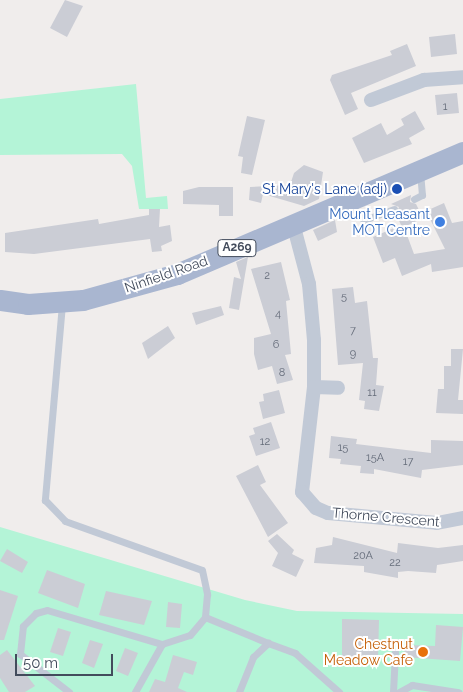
<!DOCTYPE html>
<style>
body{margin:0}
#map{position:relative;width:463px;height:692px;overflow:hidden;background:#f0edec;font-family:Raleway,sans-serif}
div>[style]{position:absolute}
[style*='--x']{left:calc(var(--x)*1px);top:calc(var(--y)*1px);width:calc(var(--w)*1px);rotate:calc(var(--a)*1deg)}
.green>*{inset:0;background:#b4f4d7}
.building>*{inset:0;background:#cbcdd5}
.lane>*{height:7px;margin:-3.5px;padding:0 3.5px;transform-origin:3.5px;border-radius:3.5px;background:#c1c9d6}
.street>*{height:14px;margin:-7px;padding:0 7px;transform-origin:7px;border-radius:7px;background:#c1c9d6}
.primary>*{height:21px;margin:-10.5px;padding:0 10.5px;transform-origin:10.5px;border-radius:10.5px;background:#a9b6d0}
.dots>*{width:14px;height:14px;translate:-50% -50%;box-sizing:border-box;border:2px solid #fff;border-radius:50%}
span{translate:-50% -50%;white-space:nowrap;text-align:center;line-height:1.15;-webkit-text-stroke:4px #fff;paint-order:stroke}
.number-label{font-size:11px;color:#656c7a}
.number-label span{-webkit-text-stroke-width:0}
.shield-label span{padding:1px 4px;background:#fff;border:1px solid;border-radius:4px;-webkit-text-stroke-width:0}
.shield-label{font-size:12px;color:#434c5c;font-weight:700}
.transit-label{font-size:14px;color:#164399}
.right{translate:-100% -50%;text-align:right}
.shop-label{font-size:14px;color:#366cbe}
.street-label{font-size:14px;color:#434c5c}
.food-label{font-size:14px;color:#c56008}
.scale{position:absolute;left:15px;top:654px;width:98px;height:22px;box-sizing:border-box;border:2px solid #434c5c;border-top:0;padding-left:6px;font-size:15px;line-height:18px;white-space:nowrap;color:#434c5c;-webkit-text-stroke:4px #fff;paint-order:stroke}
</style>
<div id="map">
<div class="green">
<div style="clip-path:polygon(136px 84px,146px 198px,167px 196px,168px 209px,139px 209px,132px 166px,122px 154px,0 155px,0 99px)"></div>
<div style="clip-path:polygon(0 527px,245px 600px,297px 611px,463px 614px,463px 692px,0 692px)"></div>
</div>
<div class="building">
<div style="clip-path:polygon(65px 0,83px 6px,67px 37px,50px 28px)"></div>
<div style="clip-path:polygon(455px 34px,457px 54px,431px 57px,429px 37px)"></div>
<div style="clip-path:polygon(407px 44px,416px 66px,351px 93px,358px 109px,345px 115px,330px 80px,332px 75px,392px 55px,390px 51px)"></div>
<div style="clip-path:polygon(457px 93px,459px 113px,437px 115px,435px 95px)"></div>
<div style="clip-path:polygon(415px 111px,425px 129px,409px 138px,412px 144px,364px 163px,352px 138px,381px 123px,387px 135px,404px 125px,401px 119px)"></div>
<div style="clip-path:polygon(247px 116px,265px 120px,252px 175px,241px 173px,243px 157px,238px 156px)"></div>
<div style="clip-path:polygon(304px 165px,323px 172px,319px 199px,304px 206px,263px 194px,261px 203px,249px 200px,250px 187px,290px 185px,294px 173px)"></div>
<div style="clip-path:polygon(199px 187px,233px 187px,233px 216px,219px 216px,219px 205px,183px 204px,183px 191px)"></div>
<div style="clip-path:polygon(411px 195px,410px 202px,416px 204px,423px 218px,404px 227px,414px 254px,445px 249px,426px 211px,444px 203px,452px 223px,463px 221px,463px 267px,432px 272px,431px 264px,402px 276px,395px 258px,383px 263px,373px 237px,401px 225px,396px 214px,399px 207px,391px 204px)"></div>
<div style="clip-path:polygon(149px 209px,160px 209px,159px 227px,170px 225px,172px 241px,161px 246px,162px 251px,152px 252px,150px 239px,34px 254px,5px 252px,5px 233px,98px 219px,99px 224px,149px 215px)"></div>
<div style="clip-path:polygon(335px 220px,337px 232px,318px 241px,313px 230px)"></div>
<div style="clip-path:polygon(248px 257px,239px 310px,229px 308px,234px 277px,241px 279px,236px 262px)"></div>
<div style="clip-path:polygon(281px 262px,290px 300px,286px 301px,291px 354px,285px 355px,293px 380px,277px 384px,272px 366px,258px 370px,254px 354px,254px 338px,271px 334px,251px 269px)"></div>
<div style="clip-path:polygon(353px 287px,355px 303px,367px 301px,373px 358px,378px 358px,376px 385px,384px 386px,379px 411px,364px 409px,365px 401px,359px 400px,363px 363px,338px 365px,332px 289px)"></div>
<div style="clip-path:polygon(221px 306px,224px 315px,196px 325px,192px 313px)"></div>
<div style="clip-path:polygon(168px 326px,175px 338px,148px 359px,142px 343px)"></div>
<div style="clip-path:polygon(451px 349px,463px 349px,458px 400px,463px 400px,463px 414px,436px 413px,438px 389px,444px 389px,444px 366px,451px 366px)"></div>
<div style="clip-path:polygon(279px 390px,285px 413px,263px 419px,259px 402px,264px 401px,263px 394px)"></div>
<div style="clip-path:polygon(271px 422px,280px 448px,256px 456px,249px 436px,255px 434px,253px 428px)"></div>
<div style="clip-path:polygon(331px 436px,357px 439px,356px 444px,431px 453px,431px 440px,463px 441px,463px 465px,422px 470px,421px 478px,374px 469px,374px 474px,360px 473px,361px 466px,340px 464px,341px 459px,329px 458px)"></div>
<div style="clip-path:polygon(258px 465px,266px 482px,260px 485px,288px 523px,268px 537px,236px 476px)"></div>
<div style="clip-path:polygon(277px 534px,294px 550px,292px 554px,304px 560px,296px 577px,272px 566px,278px 553px,268px 541px)"></div>
<div style="clip-path:polygon(333px 537px,397px 553px,398px 543px,438px 548px,463px 545px,463px 561px,437px 565px,436px 573px,408px 571px,398px 572px,398px 578px,364px 572px,364px 566px,314px 563px,316px 548px,332px 545px)"></div>
<div style="clip-path:polygon(7px 549px,28px 562px,22px 573px,0 561px)"></div>
<div style="clip-path:polygon(47px 570px,85px 584px,78px 608px,38px 593px)"></div>
<div style="clip-path:polygon(0 590px,18px 596px,4px 640px,0 640px)"></div>
<div style="clip-path:polygon(106px 591px,152px 601px,144px 625px,99px 615px)"></div>
<div style="clip-path:polygon(168px 602px,182px 604px,180px 628px,166px 627px)"></div>
<div style="clip-path:polygon(342px 619px,379px 620px,378px 660px,342px 659px)"></div>
<div style="clip-path:polygon(436px 625px,463px 627px,460px 661px,404px 657px,405px 645px,435px 646px)"></div>
<div style="clip-path:polygon(58px 628px,71px 632px,63px 656px,50px 652px)"></div>
<div style="clip-path:polygon(90px 640px,103px 644px,94px 668px,82px 663px)"></div>
<div style="clip-path:polygon(125px 648px,138px 653px,128px 676px,116px 671px)"></div>
<div style="clip-path:polygon(7px 650px,35px 686px,25px 692px,9px 692px,0 678px,0 655px)"></div>
<div style="clip-path:polygon(173px 655px,197px 662px,193px 675px,184px 672px,178px 688px,187px 692px,149px 692px,155px 679px,165px 682px)"></div>
</div>
<div class="lane">
<div style="--x:414;--y:199;--w:9;--a:-27"></div>
<div style="--x:422;--y:195;--w:23;--a:-95"></div>
<div style="--x:349;--y:203;--w:23;--a:49"></div>
<div style="--x:364;--y:220;--w:32;--a:-20"></div>
<div style="--x:62;--y:304;--w:197;--a:95"></div>
<div style="--x:45;--y:500;--w:29;--a:46"></div>
<div style="--x:65;--y:521;--w:145;--a:19.7"></div>
<div style="--x:202;--y:570;--w:25;--a:78"></div>
<div style="--x:207;--y:594;--w:23;--a:95"></div>
<div style="--x:205;--y:617;--w:68;--a:22.4"></div>
<div style="--x:69;--y:692;--w:62;--a:-142.2"></div>
<div style="--x:20;--y:654;--w:28;--a:-84"></div>
<div style="--x:23;--y:626;--w:18;--a:-45"></div>
<div style="--x:36;--y:613;--w:11;--a:-15"></div>
<div style="--x:47;--y:610;--w:120;--a:16.5"></div>
<div style="--x:162;--y:644;--w:29;--a:-18"></div>
<div style="--x:190;--y:635;--w:23;--a:-50"></div>
<div style="--x:135;--y:692;--w:55;--a:-60.6"></div>
<div style="--x:239;--y:692;--w:38;--a:-68"></div>
<div style="--x:253;--y:657;--w:21;--a:-43"></div>
<div style="--x:268;--y:643;--w:29;--a:20"></div>
<div style="--x:295;--y:653;--w:59;--a:41.6"></div>
<div style="--x:393;--y:692;--w:40;--a:-87.1"></div>
<div style="--x:399;--y:692;--w:15;--a:-28"></div>
<div style="--x:412;--y:685;--w:47;--a:8.7"></div>
</div>
<div class="street">
<div style="--x:371;--y:100;--w:57;--a:-20.7"></div>
<div style="--x:424;--y:80;--w:39;--a:-4"></div>
<div style="--x:295;--y:231;--w:55;--a:75.2"></div>
<div style="--x:309;--y:284;--w:56;--a:84.9"></div>
<div style="--x:314;--y:340;--w:47;--a:90"></div>
<div style="--x:314;--y:387;--w:106;--a:96.5"></div>
<div style="--x:302;--y:492;--w:21;--a:49"></div>
<div style="--x:316;--y:508;--w:13;--a:23"></div>
<div style="--x:328;--y:513;--w:109;--a:5.2"></div>
<div style="--x:437;--y:523;--w:26;--a:-11"></div>
<div style="--x:314;--y:387;--w:24;--a:2"></div>
</div>
<div class="primary">
<div style="--x:0;--y:300;--w:28;--a:8"></div>
<div style="--x:28;--y:304;--w:55;--a:-4.2"></div>
<div style="--x:83;--y:300;--w:98;--a:-15.5"></div>
<div style="--x:177;--y:274;--w:311;--a:-23.1"></div>
</div>
<div class="dots">
<div style="left:397px;top:189px;background:#1a4fb4"></div>
<div style="left:440px;top:222px;background:#3f7fe0"></div>
<div style="left:423px;top:652px;background:#e8710a"></div>
</div>
<div class="number-label">
<span style="left:445px;top:107px">1</span>
<span style="left:267px;top:276px">2</span>
<span style="left:344px;top:297px">5</span>
<span style="left:278px;top:314px">4</span>
<span style="left:353px;top:331px">7</span>
<span style="left:276px;top:345px">6</span>
<span style="left:353px;top:354px">9</span>
<span style="left:282px;top:373px">8</span>
<span style="left:372px;top:393px">11</span>
<span style="left:265px;top:442px">12</span>
<span style="left:343px;top:448px">15</span>
<span style="left:375px;top:458px">15A</span>
<span style="left:408px;top:462px">17</span>
<span style="left:363px;top:556px">20A</span>
<span style="left:395px;top:563px">22</span>
</div>
<div class="shield-label">
<span style="left:237px;top:248px">A269</span>
</div>
<div class="transit-label">
<span class="right" style="left:387px;top:189px">St Mary's Lane (adj)</span>
</div>
<div class="shop-label">
<span class="right" style="left:430px;top:222px">Mount Pleasant<br>MOT Centre</span>
</div>
<div class="street-label">
<span style="left:166px;top:274px;rotate:-19deg">Ninfield Road</span>
<span style="left:386px;top:517px;rotate:5deg">Thorne Crescent</span>
</div>
<div class="food-label">
<span class="right" style="left:413px;top:652px">Chestnut<br>Meadow Cafe</span>
</div>
<div class="scale">50 m</div>
</div>
